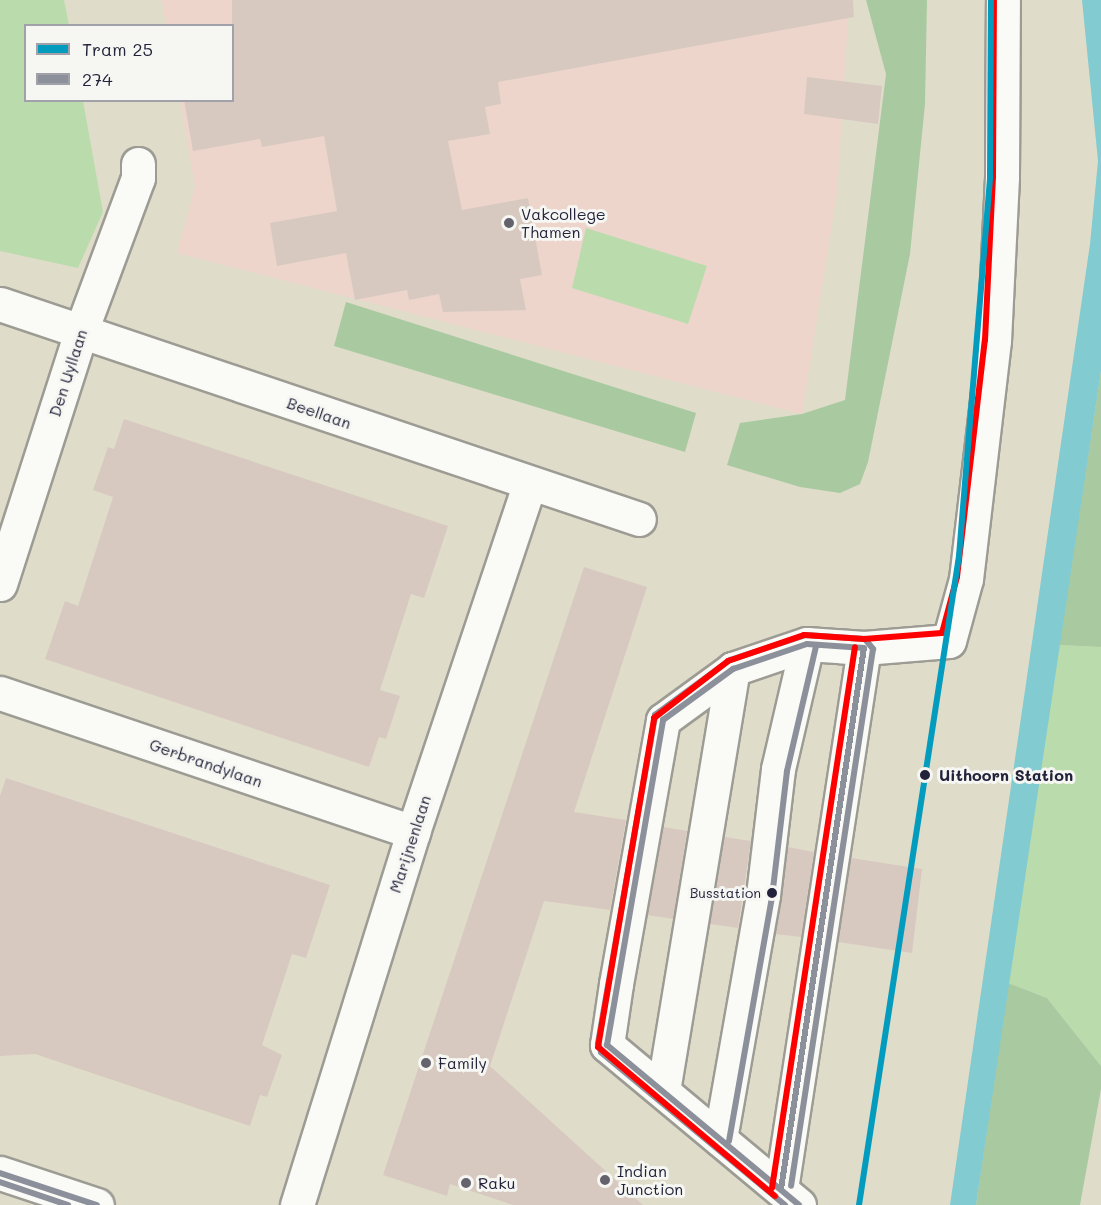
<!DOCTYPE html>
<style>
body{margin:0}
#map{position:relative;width:1101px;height:1205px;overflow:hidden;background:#e0dcca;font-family:Mali,sans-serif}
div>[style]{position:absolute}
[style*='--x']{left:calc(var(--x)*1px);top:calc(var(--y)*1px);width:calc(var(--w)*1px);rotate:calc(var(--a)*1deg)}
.built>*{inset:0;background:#edd5cb}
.green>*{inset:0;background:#badcac}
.forest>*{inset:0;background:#a9caa0}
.water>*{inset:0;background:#82cbd1}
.building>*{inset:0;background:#d8c9c0}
.roads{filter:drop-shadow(2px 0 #9d9c94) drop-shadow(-2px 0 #9d9c94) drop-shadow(0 2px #9d9c94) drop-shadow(0 -2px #9d9c94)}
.minor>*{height:33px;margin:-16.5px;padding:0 16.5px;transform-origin:16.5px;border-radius:16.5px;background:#fafaf7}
.bus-1>*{height:6px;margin:-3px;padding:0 3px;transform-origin:3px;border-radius:3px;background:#8c909a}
.bus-2>*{height:6px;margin:-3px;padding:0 3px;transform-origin:3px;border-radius:3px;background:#8c909a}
.bus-3>*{height:6px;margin:-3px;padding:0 3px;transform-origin:3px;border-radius:3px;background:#f00}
.tram-1>*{height:6px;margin:-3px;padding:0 3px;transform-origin:3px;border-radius:3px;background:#039cbf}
.dots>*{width:16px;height:16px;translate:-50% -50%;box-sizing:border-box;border:3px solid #f6f6f2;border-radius:50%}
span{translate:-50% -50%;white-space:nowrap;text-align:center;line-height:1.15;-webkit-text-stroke:6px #f6f6f2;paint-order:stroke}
.bus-label{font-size:14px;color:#22223b}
.right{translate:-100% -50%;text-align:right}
.poi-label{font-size:16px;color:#22223b}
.left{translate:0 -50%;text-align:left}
.street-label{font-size:16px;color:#22223b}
.stop-label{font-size:16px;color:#22223b;font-weight:700}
.legend{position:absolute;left:24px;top:24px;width:210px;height:78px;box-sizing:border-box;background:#f6f6f2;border:2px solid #a1a1a9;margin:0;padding:8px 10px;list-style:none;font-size:18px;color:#22223b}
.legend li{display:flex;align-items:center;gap:12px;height:30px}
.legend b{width:30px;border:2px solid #a1a1a9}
</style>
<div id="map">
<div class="built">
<div style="clip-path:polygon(162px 0,844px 0,848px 20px,837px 193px,802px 414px,177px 253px,195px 187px,180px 101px,232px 100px,232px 26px,166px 25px)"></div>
</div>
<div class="green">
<div style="clip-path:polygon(0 0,64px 0,69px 25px,26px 26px,26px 100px,83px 101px,103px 212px,78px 268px,0 251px)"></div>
<div style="clip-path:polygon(586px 228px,707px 266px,688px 324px,572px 288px)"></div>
<div style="clip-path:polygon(1059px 645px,1101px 647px,1101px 1066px,1047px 998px,1008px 983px)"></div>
</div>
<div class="forest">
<div style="clip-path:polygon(866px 0,927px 0,925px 104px,910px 254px,868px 462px,860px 484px,840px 493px,800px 487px,727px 465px,740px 423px,802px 414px,845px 400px,886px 74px)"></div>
<div style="clip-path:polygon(346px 302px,696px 413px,685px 452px,334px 346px)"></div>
<div style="clip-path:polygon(1101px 371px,1101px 647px,1059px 645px)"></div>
<div style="clip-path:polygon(1008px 983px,1047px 998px,1101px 1066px,1101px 1089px,1080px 1205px,976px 1205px)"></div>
</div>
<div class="water">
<div style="clip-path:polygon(1082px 0,1101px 0,1101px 371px,976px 1205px,950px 1205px,1090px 244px,1098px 161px)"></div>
</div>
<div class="building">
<div style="clip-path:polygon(232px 0,853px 0,854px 17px,498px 82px,501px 104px,485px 107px,490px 134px,448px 141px,462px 210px,528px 198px,542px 275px,520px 279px,526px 310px,443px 312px,439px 294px,409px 300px,407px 290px,355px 300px,346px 253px,277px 266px,270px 223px,337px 211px,324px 136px,262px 147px,260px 139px,193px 151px,184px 100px,232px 100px)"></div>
<div style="clip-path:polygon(807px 77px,882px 86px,878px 124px,804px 114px)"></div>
<div style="clip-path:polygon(124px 419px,448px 526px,424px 598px,411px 594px,380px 690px,400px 696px,386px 739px,379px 737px,369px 767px,45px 659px,65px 601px,78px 606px,113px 497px,93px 490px,108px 447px,114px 449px)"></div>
<div style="clip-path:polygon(584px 567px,647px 587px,574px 812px,626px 820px,610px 910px,544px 901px,490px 1066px,643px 1205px,513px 1205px,450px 1184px,447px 1196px,383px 1175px)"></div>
<div style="clip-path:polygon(6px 778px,330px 885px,306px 958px,292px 954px,262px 1045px,282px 1055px,267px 1097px,260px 1095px,250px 1126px,35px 1054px,0 1056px,0 796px)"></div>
<div style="clip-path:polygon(663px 827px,687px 831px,673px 919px,647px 915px)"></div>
<div style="clip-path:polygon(724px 837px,751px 841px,738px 928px,710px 924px)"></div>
<div style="clip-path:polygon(788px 847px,814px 852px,801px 937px,775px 934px)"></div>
<div style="clip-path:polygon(851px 858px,922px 869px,912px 953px,838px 942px)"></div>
</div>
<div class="roads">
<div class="minor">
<div style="--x:0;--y:304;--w:674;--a:18.6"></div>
<div style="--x:0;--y:584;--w:266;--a:-72.2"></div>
<div style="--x:81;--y:331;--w:163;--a:-69.6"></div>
<div style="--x:138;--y:178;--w:14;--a:-90"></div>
<div style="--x:0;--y:693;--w:436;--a:18.6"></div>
<div style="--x:663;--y:1091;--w:428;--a:-80.6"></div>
<div style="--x:720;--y:1139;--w:248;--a:-80"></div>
<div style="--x:763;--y:895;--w:127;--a:-83.2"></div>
<div style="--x:778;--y:769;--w:128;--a:-76.9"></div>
<div style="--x:0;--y:1173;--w:102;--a:18.3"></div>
<div style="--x:781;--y:1189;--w:547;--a:-81.28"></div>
<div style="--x:297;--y:1205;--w:391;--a:-72.7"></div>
<div style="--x:413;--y:832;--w:366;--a:-71.5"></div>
<div style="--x:799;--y:1205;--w:250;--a:-140.2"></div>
<div style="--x:607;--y:1045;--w:62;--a:-81.6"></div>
<div style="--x:616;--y:984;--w:268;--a:-79.9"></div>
<div style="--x:663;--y:720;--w:87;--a:-36.1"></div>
<div style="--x:733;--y:669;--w:78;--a:-18.7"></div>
<div style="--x:807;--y:644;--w:57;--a:4"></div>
<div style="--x:864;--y:648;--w:85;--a:-4.7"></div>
<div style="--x:949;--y:641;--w:64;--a:-74.7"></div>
<div style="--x:966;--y:579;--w:240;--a:-83.3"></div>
<div style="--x:994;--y:341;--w:164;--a:-87.2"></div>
<div style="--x:1002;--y:177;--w:177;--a:-89.7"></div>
</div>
</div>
<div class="bus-1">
<div style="--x:0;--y:1173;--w:102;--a:18.3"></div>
<div style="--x:781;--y:1189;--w:547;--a:-81.28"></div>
<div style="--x:799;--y:1205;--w:250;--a:-140.2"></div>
<div style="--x:607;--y:1045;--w:330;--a:-80.2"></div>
<div style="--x:663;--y:720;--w:87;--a:-36.1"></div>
<div style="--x:733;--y:669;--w:78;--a:-18.7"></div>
<div style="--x:807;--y:644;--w:57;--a:4"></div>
</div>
<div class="bus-2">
<div style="--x:729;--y:1141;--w:248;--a:-80"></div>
<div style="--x:772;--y:897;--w:127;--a:-83.2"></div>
<div style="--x:787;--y:771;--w:128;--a:-76.9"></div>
<div style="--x:0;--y:1182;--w:72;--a:18.7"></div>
<div style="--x:785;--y:1205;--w:239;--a:-140.3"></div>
<div style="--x:601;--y:1052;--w:9;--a:-108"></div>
<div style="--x:598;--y:1043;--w:333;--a:-80.1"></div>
<div style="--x:655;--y:715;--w:93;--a:-36.3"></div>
<div style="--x:730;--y:660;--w:80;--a:-18.2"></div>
<div style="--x:806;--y:635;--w:59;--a:3.9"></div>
<div style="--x:865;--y:639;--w:13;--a:51"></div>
<div style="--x:873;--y:649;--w:543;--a:98.68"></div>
</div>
<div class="bus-3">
<div style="--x:772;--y:1188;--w:547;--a:-81.28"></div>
<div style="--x:775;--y:1196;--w:231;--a:-139.9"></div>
<div style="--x:598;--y:1047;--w:334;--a:-80.3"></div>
<div style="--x:654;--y:718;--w:93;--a:-37.6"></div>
<div style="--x:728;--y:661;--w:80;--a:-18.9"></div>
<div style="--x:804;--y:635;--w:60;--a:3.8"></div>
<div style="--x:864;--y:639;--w:78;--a:-4.4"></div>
<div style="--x:942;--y:633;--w:58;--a:-75"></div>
<div style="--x:957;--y:577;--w:239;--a:-83.3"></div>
<div style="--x:985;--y:340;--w:163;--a:-87.2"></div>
<div style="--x:993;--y:177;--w:177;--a:-89.7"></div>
</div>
<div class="tram-1">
<div style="--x:859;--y:1205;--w:657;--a:-81.24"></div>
<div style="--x:959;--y:556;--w:381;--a:-85.3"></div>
<div style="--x:990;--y:176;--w:176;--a:-89.7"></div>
</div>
<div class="dots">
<div style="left:509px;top:223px;background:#64636d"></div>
<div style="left:925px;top:775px;background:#22223b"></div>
<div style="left:772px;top:893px;background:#22223b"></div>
<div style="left:426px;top:1063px;background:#64636d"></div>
<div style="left:605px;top:1180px;background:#64636d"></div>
<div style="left:466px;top:1183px;background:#64636d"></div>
</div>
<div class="bus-label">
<span class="right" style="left:761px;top:893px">Busstation</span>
</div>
<div class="poi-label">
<span class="left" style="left:521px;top:223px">Vakcollege<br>Thamen</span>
<span class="left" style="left:438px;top:1063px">Family</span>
<span class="left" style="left:617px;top:1180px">Indian<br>Junction</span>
<span class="left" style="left:478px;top:1183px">Raku</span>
</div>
<div class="street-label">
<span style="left:68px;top:373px;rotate:-72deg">Den Uyllaan</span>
<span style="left:319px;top:413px;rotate:19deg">Beellaan</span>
<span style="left:206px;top:763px;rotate:19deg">Gerbrandylaan</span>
<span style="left:410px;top:844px;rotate:-72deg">Marijnenlaan</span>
</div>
<div class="stop-label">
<span class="left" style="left:939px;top:775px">Uithoorn Station</span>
</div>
<ul class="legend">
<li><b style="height:8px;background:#039cbf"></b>Tram 25</li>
<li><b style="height:8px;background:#8c909a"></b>274</li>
</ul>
</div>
